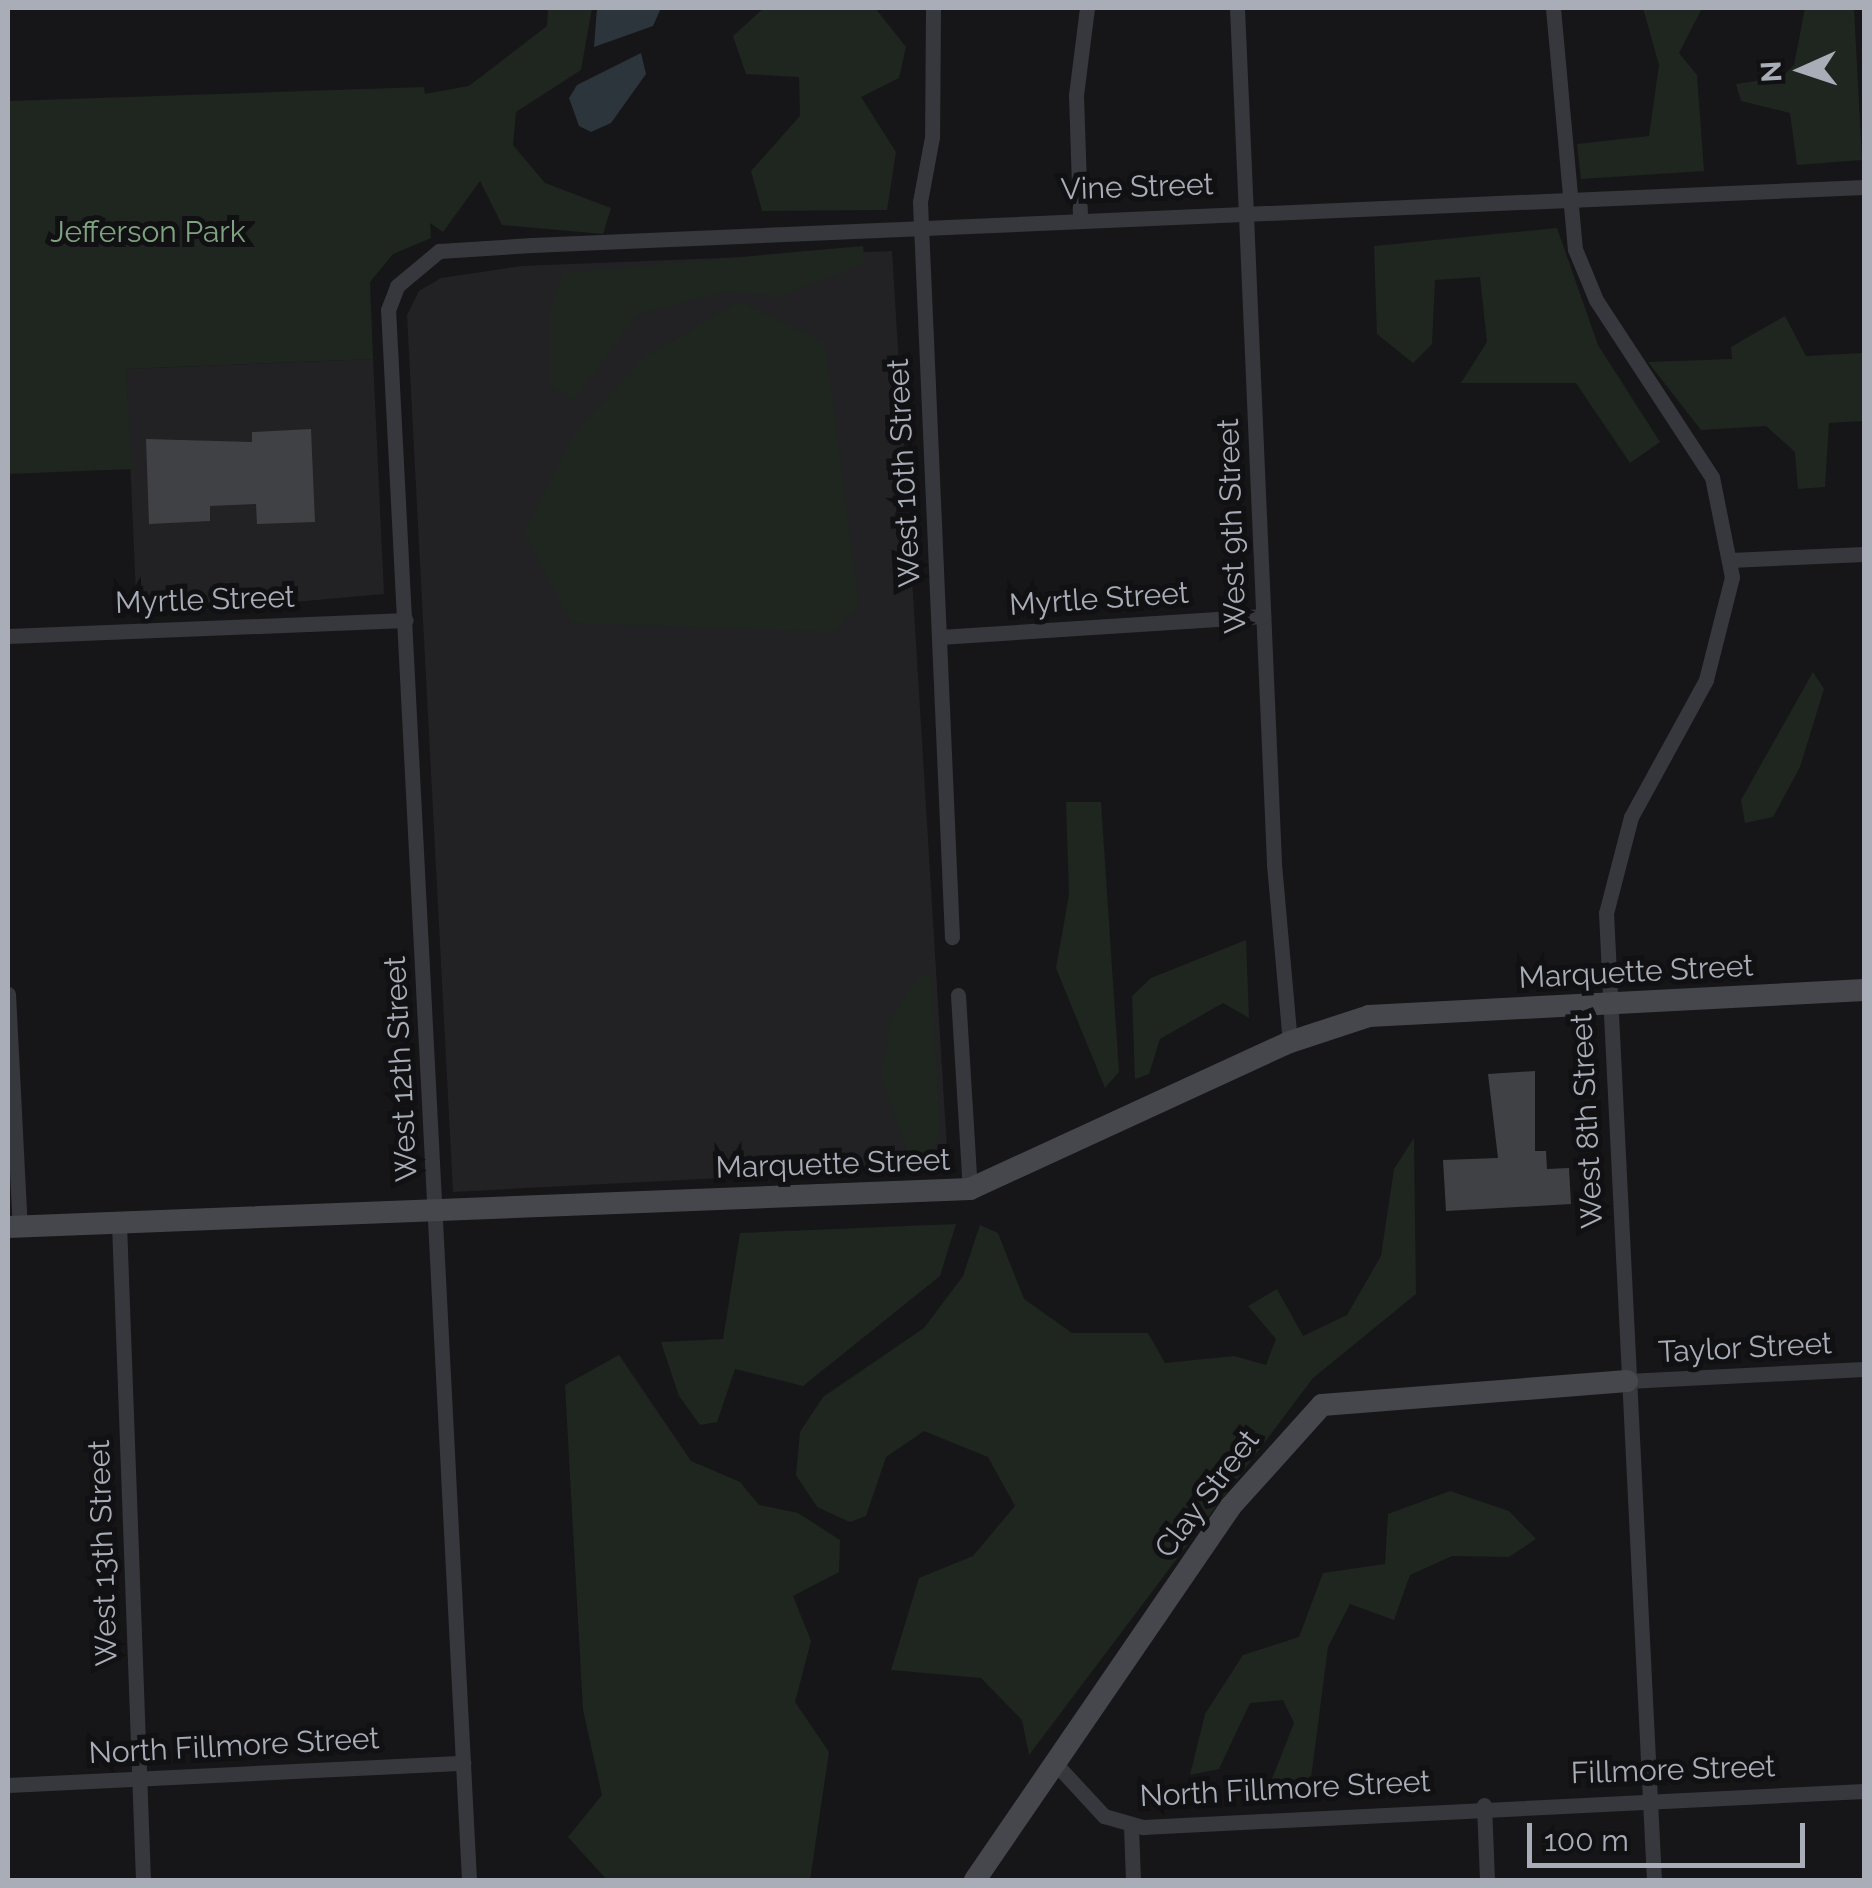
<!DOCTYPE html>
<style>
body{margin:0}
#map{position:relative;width:1872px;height:1888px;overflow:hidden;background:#161618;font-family:Raleway,sans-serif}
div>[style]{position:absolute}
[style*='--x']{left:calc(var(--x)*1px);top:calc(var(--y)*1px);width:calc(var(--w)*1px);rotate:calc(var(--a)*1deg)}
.built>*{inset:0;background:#222225}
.green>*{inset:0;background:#1e261f}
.water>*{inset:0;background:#2c353c}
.building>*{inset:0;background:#404145}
.street>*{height:15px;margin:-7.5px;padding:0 7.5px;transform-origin:7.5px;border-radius:7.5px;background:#37383d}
.secondary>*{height:22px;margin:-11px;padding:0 11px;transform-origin:11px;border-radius:11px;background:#45474d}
span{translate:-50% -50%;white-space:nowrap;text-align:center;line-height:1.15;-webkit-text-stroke:10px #111113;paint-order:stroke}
.street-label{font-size:30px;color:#a8adb8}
.park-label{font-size:30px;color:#7fa381}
.frame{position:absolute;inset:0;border:10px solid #a8adb8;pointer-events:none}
.north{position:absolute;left:1752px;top:20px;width:100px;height:100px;-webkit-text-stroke:8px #111113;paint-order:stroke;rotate:267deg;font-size:28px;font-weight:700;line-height:40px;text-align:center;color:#a8adb8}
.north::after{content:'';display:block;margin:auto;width:35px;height:45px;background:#a8adb8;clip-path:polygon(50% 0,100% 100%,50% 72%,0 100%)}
.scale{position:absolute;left:1527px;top:1823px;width:278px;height:45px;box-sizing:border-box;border:5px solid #a8adb8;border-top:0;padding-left:12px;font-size:30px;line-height:35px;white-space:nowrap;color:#a8adb8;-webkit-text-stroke:8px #111113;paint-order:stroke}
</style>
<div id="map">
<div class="built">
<div style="clip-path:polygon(892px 251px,948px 1166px,453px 1192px,407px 315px,419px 291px,441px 278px,522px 266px)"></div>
<div style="clip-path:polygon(373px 359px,384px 594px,137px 616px,126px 369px)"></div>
</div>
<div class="green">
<div style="clip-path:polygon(548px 8px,592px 8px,581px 70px,516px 112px,513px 145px,545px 183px,611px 208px,603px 234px,502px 225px,480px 181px,443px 232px,430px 223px,431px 238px,393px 254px,370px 282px,373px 359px,126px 369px,132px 469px,8px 474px,8px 101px,424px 87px,425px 94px,469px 86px,547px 26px)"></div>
<div style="clip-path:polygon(764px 8px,875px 8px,906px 47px,899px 78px,861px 97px,896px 152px,887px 210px,762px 211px,751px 171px,800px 116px,799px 77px,746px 74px,733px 36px)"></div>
<div style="clip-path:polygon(1702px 8px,1679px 53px,1697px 75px,1704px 171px,1581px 179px,1577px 144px,1649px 136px,1659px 65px,1643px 8px)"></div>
<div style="clip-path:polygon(1805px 8px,1854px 8px,1862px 160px,1797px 165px,1790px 113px,1741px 101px,1736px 84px,1782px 77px,1794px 65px)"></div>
<div style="clip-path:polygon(1557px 228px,1598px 345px,1660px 442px,1630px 463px,1576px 383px,1461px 383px,1487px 342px,1480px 277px,1435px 280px,1432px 344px,1413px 363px,1377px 334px,1374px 246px)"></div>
<div style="clip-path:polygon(863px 246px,865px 263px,781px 296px,722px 292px,637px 315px,573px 400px,551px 386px,551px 310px,563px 273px)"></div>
<div style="clip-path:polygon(740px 301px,825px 343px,859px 604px,834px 632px,572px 623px,524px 532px,576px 432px,643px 358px)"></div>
<div style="clip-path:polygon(1785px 316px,1806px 356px,1864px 353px,1864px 421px,1829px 423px,1825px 487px,1798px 489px,1795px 452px,1766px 426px,1701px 430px,1648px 362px,1732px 359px,1731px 347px)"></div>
<div style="clip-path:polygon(1813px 672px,1824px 689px,1800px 767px,1773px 817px,1745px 823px,1741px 800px)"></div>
<div style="clip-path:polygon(1066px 802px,1101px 802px,1119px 1072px,1105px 1088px,1056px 968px,1069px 895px)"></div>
<div style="clip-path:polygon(1246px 940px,1249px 1018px,1223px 1003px,1160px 1039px,1149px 1074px,1135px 1079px,1132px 996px,1151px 978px)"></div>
<div style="clip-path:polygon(931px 975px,940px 1129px,931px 1154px,908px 1155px,881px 1075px,891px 1017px,918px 978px)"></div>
<div style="clip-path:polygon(1414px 1138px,1416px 1294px,1313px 1378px,1029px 1755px,1022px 1720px,981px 1678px,891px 1670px,919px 1578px,973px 1556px,1015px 1506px,988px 1457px,924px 1431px,886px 1457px,866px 1516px,850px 1522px,817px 1507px,796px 1475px,800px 1432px,823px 1397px,924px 1328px,963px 1276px,980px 1225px,998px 1233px,1024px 1299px,1072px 1333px,1148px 1333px,1165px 1363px,1234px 1356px,1266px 1365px,1276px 1339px,1248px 1306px,1277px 1289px,1303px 1336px,1347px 1315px,1381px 1256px,1394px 1169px)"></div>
<div style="clip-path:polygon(956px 1224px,940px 1276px,803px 1386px,735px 1369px,717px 1422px,700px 1425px,679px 1396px,661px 1342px,723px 1339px,740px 1233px)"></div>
<div style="clip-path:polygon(619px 1355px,691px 1461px,740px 1482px,759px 1505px,798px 1513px,840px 1540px,839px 1572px,793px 1596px,811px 1641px,795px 1702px,829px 1752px,810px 1880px,607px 1880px,568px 1837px,602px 1795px,583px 1710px,565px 1385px)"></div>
<div style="clip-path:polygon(1450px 1491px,1509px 1511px,1536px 1539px,1509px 1557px,1452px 1556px,1410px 1575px,1394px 1620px,1350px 1604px,1328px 1647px,1310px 1786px,1268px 1789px,1294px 1723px,1283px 1700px,1250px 1703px,1219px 1769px,1190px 1775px,1205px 1714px,1243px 1655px,1299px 1637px,1323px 1573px,1385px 1564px,1388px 1514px)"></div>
</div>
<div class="water">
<div style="clip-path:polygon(597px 8px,661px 8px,653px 26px,594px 47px)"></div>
<div style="clip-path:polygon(641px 53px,646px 74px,611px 123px,591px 132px,579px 126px,569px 98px,577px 85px)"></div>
</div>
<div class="building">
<div style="clip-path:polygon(311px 429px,315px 522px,257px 524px,256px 504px,210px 506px,210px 521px,149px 524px,146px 439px,252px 442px,252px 432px)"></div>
<div style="clip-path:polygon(1535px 1071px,1535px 1151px,1546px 1151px,1547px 1169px,1569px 1168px,1571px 1204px,1446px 1211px,1443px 1160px,1498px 1158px,1488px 1074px)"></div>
</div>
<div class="street">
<div style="--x:933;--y:8;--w:129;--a:90.4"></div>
<div style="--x:932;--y:137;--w:66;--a:100.5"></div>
<div style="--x:920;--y:202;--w:736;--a:87.51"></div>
<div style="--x:1237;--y:8;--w:857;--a:87.52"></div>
<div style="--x:1274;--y:864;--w:179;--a:84.9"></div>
<div style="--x:1553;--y:8;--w:242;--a:84.8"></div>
<div style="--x:1575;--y:249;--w:55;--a:67.6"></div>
<div style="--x:1596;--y:300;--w:212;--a:56.8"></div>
<div style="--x:1712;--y:477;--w:102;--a:78.7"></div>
<div style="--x:1732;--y:577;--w:106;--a:104.2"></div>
<div style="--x:1706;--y:680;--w:156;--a:118.7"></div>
<div style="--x:1631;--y:817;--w:99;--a:104.6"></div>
<div style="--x:1606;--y:913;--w:968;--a:87.16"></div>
<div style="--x:1080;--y:216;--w:121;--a:-91.9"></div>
<div style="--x:1076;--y:95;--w:88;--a:-82.8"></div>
<div style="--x:1730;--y:560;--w:134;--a:-2.6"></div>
<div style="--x:8;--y:636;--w:398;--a:-2.3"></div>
<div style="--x:939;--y:637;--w:325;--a:-3.7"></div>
<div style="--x:8;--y:994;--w:233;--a:87.1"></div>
<div style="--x:958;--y:995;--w:194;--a:86.5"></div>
<div style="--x:119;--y:1223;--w:657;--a:87.91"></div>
<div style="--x:1627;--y:1381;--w:237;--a:-2.9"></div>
<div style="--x:1054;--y:1762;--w:74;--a:47.2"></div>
<div style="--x:1104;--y:1816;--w:41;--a:15.8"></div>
<div style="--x:1143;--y:1827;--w:722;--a:-2.86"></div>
<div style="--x:8;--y:1785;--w:456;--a:-2.8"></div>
<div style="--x:1484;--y:1805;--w:75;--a:87.7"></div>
<div style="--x:1131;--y:1826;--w:54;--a:87.9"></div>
<div style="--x:469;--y:1880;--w:1572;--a:-92.95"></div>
<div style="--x:388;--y:310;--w:26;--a:-69"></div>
<div style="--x:397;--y:286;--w:55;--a:-39.8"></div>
<div style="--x:439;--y:251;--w:93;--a:-3.7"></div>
<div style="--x:532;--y:245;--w:1333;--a:-2.49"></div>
</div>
<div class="secondary">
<div style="--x:8;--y:1227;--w:963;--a:-2.26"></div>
<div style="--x:970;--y:1189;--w:352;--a:-24.7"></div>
<div style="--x:1290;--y:1042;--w:83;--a:-18.2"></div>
<div style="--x:1369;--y:1016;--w:496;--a:-3"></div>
<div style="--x:975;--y:1880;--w:453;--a:-55.6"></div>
<div style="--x:1231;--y:1506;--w:136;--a:-48"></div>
<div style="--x:1322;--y:1405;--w:306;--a:-4.5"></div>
</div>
<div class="street-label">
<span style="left:1137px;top:187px;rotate:-2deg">Vine Street</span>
<span style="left:904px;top:473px;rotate:-93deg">West 10th Street</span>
<span style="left:1232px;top:526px;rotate:-92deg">West 9th Street</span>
<span style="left:1099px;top:599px;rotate:-4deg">Myrtle Street</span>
<span style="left:205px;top:600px;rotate:-2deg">Myrtle Street</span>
<span style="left:1636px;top:972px;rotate:-3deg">Marquette Street</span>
<span style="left:401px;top:1069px;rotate:-93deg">West 12th Street</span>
<span style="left:1587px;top:1121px;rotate:-93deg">West 8th Street</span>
<span style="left:833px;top:1164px;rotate:-2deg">Marquette Street</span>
<span style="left:1745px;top:1348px;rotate:-3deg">Taylor Street</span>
<span style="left:1207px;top:1494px;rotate:-53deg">Clay Street</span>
<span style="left:103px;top:1553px;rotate:-92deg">West 13th Street</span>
<span style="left:234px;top:1746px;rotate:-3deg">North Fillmore Street</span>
<span style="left:1673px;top:1770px;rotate:-2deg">Fillmore Street</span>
<span style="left:1285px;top:1789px;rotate:-3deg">North Fillmore Street</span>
</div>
<div class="park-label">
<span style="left:148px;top:232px">Jefferson Park</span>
</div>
<div class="frame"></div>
<div class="north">N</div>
<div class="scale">100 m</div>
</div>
